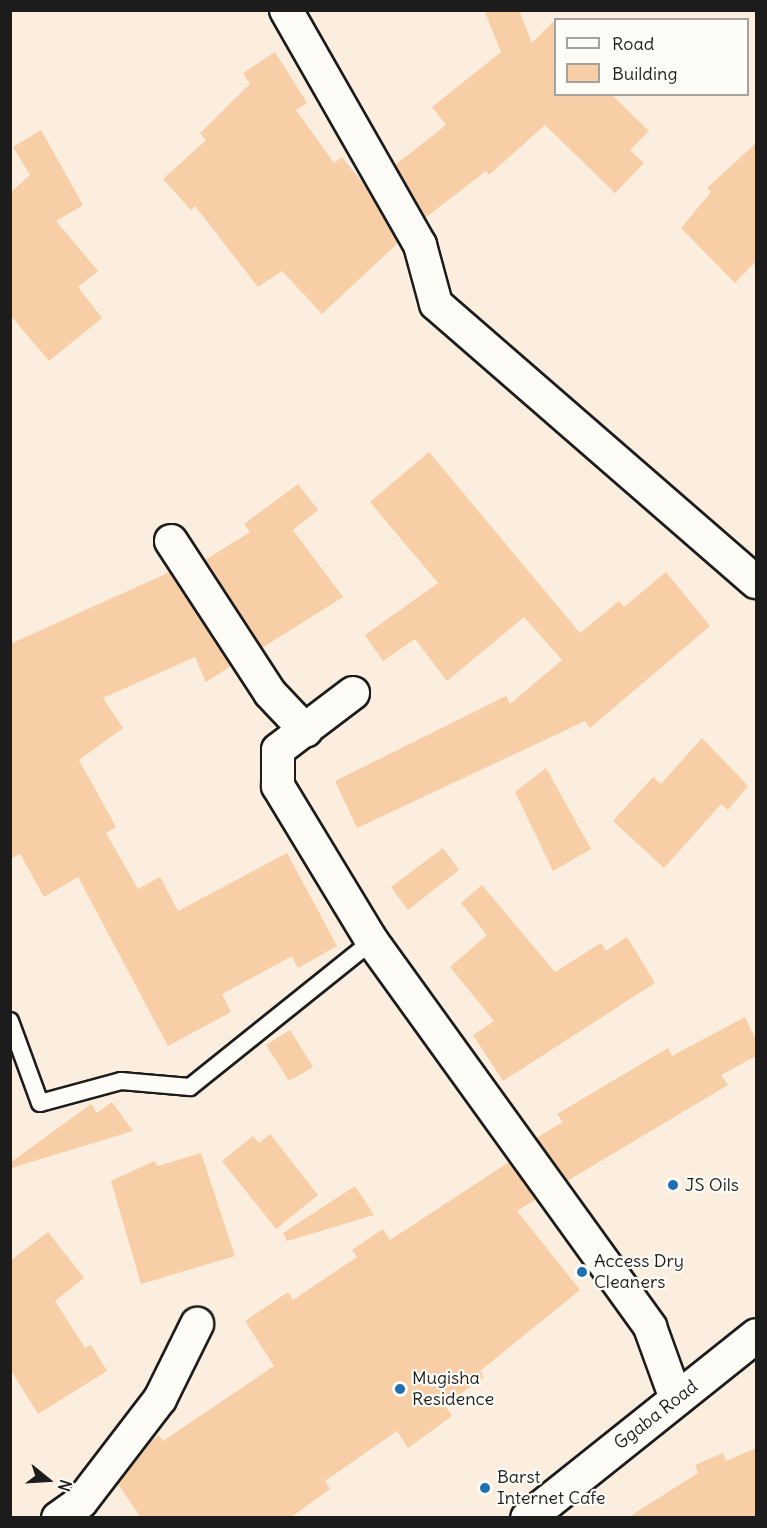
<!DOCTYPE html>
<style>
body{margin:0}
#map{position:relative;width:767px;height:1528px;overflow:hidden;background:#fbeedf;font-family:Delius,sans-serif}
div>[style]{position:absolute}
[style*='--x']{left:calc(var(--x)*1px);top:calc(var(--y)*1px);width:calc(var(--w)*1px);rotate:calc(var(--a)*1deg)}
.building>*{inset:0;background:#f7cea6}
.roads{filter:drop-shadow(2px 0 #1c1c1c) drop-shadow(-2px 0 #1c1c1c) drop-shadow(0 2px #1c1c1c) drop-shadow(0 -2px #1c1c1c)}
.service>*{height:16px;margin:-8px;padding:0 8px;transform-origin:8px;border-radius:8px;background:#fdfcf7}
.minor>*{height:32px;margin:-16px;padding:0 16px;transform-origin:16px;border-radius:16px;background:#fdfcf7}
.secondary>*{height:33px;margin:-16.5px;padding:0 16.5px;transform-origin:16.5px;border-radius:16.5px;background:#fdfcf7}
.dots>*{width:16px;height:16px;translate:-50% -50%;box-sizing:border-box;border:3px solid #fdfcf7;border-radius:50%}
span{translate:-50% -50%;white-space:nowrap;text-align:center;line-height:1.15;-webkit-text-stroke:4.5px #fdfcf7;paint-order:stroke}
.poi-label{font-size:18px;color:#1c1c1c}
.left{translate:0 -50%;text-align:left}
.street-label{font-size:18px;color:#1c1c1c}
.frame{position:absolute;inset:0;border:12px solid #1c1c1c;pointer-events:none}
.legend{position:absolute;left:554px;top:18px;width:195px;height:78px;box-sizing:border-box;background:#fdfcf7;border:2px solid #a3a29f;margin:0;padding:8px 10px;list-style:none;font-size:18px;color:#1c1c1c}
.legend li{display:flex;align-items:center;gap:12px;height:30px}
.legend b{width:30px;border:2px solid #a3a29f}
.north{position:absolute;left:18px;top:1450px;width:60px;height:60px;-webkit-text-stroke:4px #fdfcf7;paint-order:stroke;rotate:108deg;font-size:16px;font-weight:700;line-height:24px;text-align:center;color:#1c1c1c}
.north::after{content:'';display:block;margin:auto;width:21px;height:27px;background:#1c1c1c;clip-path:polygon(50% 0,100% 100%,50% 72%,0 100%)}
</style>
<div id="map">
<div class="building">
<div style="clip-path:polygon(484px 10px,519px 10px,532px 43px,555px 20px,555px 94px,611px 94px,649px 131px,630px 150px,644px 163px,615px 193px,545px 125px,489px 175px,486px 171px,425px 218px,395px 165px,446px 125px,432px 107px,501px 52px)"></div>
<div style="clip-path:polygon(275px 52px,307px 103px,296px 110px,334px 163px,342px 157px,366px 187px,398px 243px,322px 314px,282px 271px,258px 287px,195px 206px,191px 210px,163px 179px,206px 140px,200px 133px,250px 84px,243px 73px)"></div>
<div style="clip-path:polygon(41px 130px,83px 205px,56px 221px,98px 271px,78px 287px,102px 318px,49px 361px,10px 315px,10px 193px,30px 175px,13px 147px)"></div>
<div style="clip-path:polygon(756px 143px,756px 261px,735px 283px,681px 228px,711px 192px,707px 188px)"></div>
<div style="clip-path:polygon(429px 452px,580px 633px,619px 601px,624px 607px,666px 572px,710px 626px,590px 728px,585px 721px,357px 828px,335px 781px,506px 696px,510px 704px,562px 660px,524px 617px,447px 681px,415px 639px,383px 661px,365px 635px,438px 583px,370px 502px)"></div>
<div style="clip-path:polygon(298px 484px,318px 510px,293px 530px,343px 597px,262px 648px,205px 560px,250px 532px,244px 524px)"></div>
<div style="clip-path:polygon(170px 572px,231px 666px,206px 682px,195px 657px,103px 698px,123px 728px,79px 760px,116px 827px,106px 833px,138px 889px,160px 877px,178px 911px,287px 853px,337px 946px,298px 968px,292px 956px,222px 994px,231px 1012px,168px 1046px,78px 877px,44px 897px,20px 854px,10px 859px,10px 644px)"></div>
<div style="clip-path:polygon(702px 738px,748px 786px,728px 810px,721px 804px,664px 868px,613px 821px,653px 777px,661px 784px)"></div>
<div style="clip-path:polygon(546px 768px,591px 849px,553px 871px,515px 792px)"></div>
<div style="clip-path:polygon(443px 848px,459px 870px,408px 910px,391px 887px)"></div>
<div style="clip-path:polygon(482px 885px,555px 972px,601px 943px,606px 951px,627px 937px,655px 983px,503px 1081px,473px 1035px,494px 1021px,450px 967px,487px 935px,461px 903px)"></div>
<div style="clip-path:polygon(745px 1017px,756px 1040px,756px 1056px,721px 1075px,728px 1085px,567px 1181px,536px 1138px,563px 1122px,557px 1114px,668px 1048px,672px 1056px)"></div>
<div style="clip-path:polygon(290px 1030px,313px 1067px,289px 1081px,266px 1045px)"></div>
<div style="clip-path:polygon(112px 1102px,133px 1131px,11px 1168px,10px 1163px,91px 1104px,97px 1113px)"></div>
<div style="clip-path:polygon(270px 1134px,318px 1195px,276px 1229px,222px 1161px,253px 1136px,259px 1143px)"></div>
<div style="clip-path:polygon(201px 1153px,235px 1256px,141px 1284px,111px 1181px,154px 1161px,158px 1166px)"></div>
<div style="clip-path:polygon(509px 1162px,536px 1199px,517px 1211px,580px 1290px,480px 1371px,484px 1377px,445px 1405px,452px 1416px,408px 1448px,397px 1431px,325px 1481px,330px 1489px,290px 1518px,141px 1518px,118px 1484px,151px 1441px,159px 1435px,163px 1441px,274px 1366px,245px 1321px,288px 1292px,293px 1300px,357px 1257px,352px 1250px,383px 1229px,390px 1240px)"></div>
<div style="clip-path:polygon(355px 1186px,374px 1215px,287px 1241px,283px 1233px)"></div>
<div style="clip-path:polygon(48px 1232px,84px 1278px,55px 1301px,85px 1348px,91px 1345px,107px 1371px,38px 1414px,10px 1369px,10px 1261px)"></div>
<div style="clip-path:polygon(756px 1448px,756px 1518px,627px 1518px,698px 1473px,695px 1465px,723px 1453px,726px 1461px)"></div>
</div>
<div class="roads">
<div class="service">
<div style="--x:10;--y:1021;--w:87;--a:69.9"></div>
<div style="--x:40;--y:1103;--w:84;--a:-15.2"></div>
<div style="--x:121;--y:1081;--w:69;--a:5"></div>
<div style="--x:190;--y:1087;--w:233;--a:-38.7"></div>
</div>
<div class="minor">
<div style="--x:286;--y:10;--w:271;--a:60.3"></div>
<div style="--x:420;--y:245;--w:61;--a:74.8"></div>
<div style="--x:436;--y:304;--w:424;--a:41"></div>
<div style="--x:171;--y:541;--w:181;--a:56.9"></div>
<div style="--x:270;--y:693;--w:52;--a:46.5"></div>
<div style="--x:353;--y:693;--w:94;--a:142.8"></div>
<div style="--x:278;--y:750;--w:36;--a:90"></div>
<div style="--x:278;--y:786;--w:181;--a:58.8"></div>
<div style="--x:372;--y:941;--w:476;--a:54.2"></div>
<div style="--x:650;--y:1327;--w:77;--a:70.1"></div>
<div style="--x:58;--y:1518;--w:28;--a:-35"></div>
<div style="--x:81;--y:1502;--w:130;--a:-52.5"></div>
<div style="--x:160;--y:1399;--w:84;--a:-63.7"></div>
</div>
<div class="secondary">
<div style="--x:527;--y:1518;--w:293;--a:-38.6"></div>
</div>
</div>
<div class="dots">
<div style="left:673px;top:1185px;background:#1f6fb2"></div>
<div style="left:582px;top:1272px;background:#1f6fb2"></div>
<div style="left:400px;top:1389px;background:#1f6fb2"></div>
<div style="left:485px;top:1488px;background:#1f6fb2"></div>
</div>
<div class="poi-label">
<span class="left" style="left:685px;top:1185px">JS Oils</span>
<span class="left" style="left:594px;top:1272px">Access Dry<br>Cleaners</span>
<span class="left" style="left:412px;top:1389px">Mugisha<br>Residence</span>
<span class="left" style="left:497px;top:1488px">Barst<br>Internet Cafe</span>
</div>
<div class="street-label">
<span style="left:656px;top:1415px;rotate:-38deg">Ggaba Road</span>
</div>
<div class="frame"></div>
<ul class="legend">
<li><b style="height:8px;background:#fdfcf7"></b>Road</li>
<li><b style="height:16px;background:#f7cea6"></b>Building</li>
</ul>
<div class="north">N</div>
</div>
